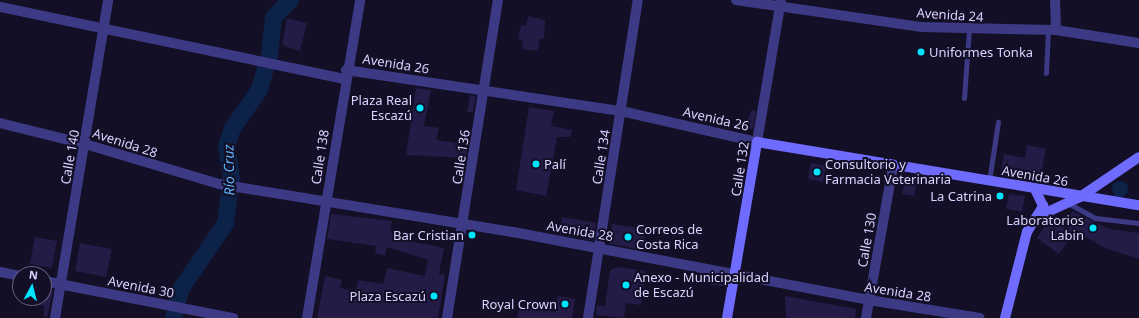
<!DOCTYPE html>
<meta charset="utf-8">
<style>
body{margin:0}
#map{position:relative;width:1139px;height:318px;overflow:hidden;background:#130f26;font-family:"Noto Sans",sans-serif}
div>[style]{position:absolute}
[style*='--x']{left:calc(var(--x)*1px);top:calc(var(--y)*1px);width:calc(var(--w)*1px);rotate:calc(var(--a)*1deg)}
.water>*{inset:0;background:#0c2248}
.round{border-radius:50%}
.river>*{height:17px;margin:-8.5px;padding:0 8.5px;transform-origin:8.5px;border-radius:8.5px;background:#0c2248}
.building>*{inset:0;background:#241b47}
.lane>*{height:5px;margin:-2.5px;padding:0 2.5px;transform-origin:2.5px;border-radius:2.5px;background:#3d3a85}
.street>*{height:10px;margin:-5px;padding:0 5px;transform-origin:5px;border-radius:5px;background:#3d3a85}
.secondary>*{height:10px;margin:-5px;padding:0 5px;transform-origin:5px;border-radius:5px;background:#6f6bff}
.dots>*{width:11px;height:11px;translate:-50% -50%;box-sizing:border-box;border:2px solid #130f26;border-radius:50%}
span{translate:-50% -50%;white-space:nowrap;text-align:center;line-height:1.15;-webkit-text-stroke:4px #130f26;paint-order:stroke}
.street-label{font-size:13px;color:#d9d4ff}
.poi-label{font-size:13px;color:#d9d4ff}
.left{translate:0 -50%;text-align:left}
.right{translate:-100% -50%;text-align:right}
.water-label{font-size:14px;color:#62b6ff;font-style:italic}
.north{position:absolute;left:12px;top:266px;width:40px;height:40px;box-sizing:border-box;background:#130f26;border:1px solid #625e7d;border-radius:50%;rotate:7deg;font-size:11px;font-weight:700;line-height:16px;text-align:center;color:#d9d4ff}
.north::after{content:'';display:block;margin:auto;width:14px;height:18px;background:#00e5ff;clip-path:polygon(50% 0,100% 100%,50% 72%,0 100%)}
</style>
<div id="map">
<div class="water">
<div class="round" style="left:1112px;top:181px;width:16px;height:16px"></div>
</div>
<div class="river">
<div style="--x:173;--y:318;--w:30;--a:-76"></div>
<div style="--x:180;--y:289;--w:80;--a:-55.7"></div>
<div style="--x:225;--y:223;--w:46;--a:-82.6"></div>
<div style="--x:231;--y:177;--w:31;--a:-99"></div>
<div style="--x:226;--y:146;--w:19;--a:-72"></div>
<div style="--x:232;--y:128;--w:47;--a:-55.3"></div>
<div style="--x:259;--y:89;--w:35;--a:-74"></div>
<div style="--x:269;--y:55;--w:38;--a:-84"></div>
<div style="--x:273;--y:17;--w:24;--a:-45"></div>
</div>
<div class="building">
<div style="clip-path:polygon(528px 16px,545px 20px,544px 39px,540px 38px,538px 51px,522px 49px,523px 40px,518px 39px,521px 25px,526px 26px)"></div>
<div style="clip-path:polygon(287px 18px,307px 23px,300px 51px,282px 45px)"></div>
<div style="clip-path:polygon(416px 88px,431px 90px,424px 126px,439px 128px,436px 140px,468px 145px,466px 158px,406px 155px)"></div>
<div style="clip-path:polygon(470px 95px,476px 96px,473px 112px,467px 112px)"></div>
<div style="clip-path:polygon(529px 107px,554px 111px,551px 126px,573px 130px,570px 137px,557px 137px,546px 196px,516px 190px)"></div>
<div style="clip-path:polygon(752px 110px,756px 111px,753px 129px,743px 127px)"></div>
<div style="clip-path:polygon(1027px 145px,1046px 149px,1041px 175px,1013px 169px,1011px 177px,1000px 176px,1004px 154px,1025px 158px)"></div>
<div style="clip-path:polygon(811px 163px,826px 166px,823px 182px,808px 179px)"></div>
<div style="clip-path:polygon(906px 175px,918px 177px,914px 196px,902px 194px)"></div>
<div style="clip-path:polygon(1009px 194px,1025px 196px,1022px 212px,1006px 209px)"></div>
<div style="clip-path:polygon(1072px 211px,1109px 229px,1139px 233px,1139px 259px,1105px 248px,1075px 231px,1059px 254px,1037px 238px,1047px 223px,1054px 228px,1057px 222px,1066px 228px)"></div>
<div style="clip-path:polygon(331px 214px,392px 221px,390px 231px,406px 235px,405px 240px,444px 248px,439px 274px,445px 275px,438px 318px,317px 318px,325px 276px,342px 280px,340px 288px,356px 291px,358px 280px,383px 284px,387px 268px,425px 276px,428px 260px,387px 247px,385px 256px,375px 253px,376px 246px,327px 239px)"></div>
<div style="clip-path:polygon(562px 217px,596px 223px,594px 241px,560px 234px)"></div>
<div style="clip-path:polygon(612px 224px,646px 229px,642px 250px,610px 244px)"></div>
<div style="clip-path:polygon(35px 237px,57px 241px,52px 268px,30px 264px)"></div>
<div style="clip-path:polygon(80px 243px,112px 249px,106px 277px,75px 271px)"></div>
<div style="clip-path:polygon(618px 267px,646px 271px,641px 305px,626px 303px,624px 318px,596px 315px,597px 305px,605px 306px,610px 270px)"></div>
<div style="clip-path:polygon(710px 276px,727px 279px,726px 287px,708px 284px)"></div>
<div style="clip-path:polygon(44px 288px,53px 291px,47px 317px,44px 317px,44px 306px,23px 301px,23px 298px,44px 298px)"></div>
<div style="clip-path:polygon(558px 296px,575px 299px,572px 318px,517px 318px,520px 305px,555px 312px)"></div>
<div style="clip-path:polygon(785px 296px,856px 309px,855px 318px,786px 318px)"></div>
</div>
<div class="lane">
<div style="--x:1046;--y:73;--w:43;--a:-87.3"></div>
<div style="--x:964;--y:98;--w:68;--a:-85.8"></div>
<div style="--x:989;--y:181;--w:60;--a:-81.3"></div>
<div style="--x:1068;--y:203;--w:31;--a:29"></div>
<div style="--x:1095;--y:218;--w:44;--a:6.5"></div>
</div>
<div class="street">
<div style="--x:736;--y:0;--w:188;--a:8.3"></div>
<div style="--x:922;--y:27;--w:134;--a:1.3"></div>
<div style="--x:1056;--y:30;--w:84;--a:8.9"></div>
<div style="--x:1055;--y:0;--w:30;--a:88"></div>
<div style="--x:0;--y:7;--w:352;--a:11.8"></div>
<div style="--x:346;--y:70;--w:278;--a:8.5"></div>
<div style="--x:621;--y:111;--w:139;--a:12.8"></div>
<div style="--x:757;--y:142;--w:144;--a:-80.4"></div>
<div style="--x:0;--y:123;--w:88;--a:13.9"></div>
<div style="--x:85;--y:144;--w:140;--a:16.6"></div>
<div style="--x:219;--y:184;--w:298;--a:9.3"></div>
<div style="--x:513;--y:232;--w:362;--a:10.8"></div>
<div style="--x:869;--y:300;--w:112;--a:9.2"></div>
<div style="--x:0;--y:272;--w:20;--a:11"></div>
<div style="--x:44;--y:281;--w:193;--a:11.1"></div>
<div style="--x:55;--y:318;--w:322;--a:-80.5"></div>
<div style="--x:307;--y:318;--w:322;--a:-80.5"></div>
<div style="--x:447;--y:318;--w:322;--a:-80.9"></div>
<div style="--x:588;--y:318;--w:322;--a:-81.1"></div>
<div style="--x:866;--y:318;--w:153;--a:-79.9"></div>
</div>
<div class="secondary">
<div style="--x:1041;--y:215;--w:43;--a:-24.8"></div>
<div style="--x:1080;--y:197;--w:71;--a:-34.1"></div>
<div style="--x:727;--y:318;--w:179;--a:-80.3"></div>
<div style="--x:757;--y:142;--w:387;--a:9.4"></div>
<div style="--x:1005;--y:318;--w:89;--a:-75.7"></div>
<div style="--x:1027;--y:232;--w:31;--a:-58"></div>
<div style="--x:1043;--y:206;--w:19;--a:-115"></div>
</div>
<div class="dots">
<div style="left:921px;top:52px;background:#00e5ff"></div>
<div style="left:420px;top:108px;background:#00e5ff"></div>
<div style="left:536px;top:164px;background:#00e5ff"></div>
<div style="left:817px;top:172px;background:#00e5ff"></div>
<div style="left:1000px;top:196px;background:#00e5ff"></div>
<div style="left:1093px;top:228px;background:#00e5ff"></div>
<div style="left:472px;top:235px;background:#00e5ff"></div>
<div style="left:628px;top:237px;background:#00e5ff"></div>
<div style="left:626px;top:285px;background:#00e5ff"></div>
<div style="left:434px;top:296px;background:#00e5ff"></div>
<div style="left:565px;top:304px;background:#00e5ff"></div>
</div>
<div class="street-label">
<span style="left:950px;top:15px;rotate:4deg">Avenida 24</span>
<span style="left:396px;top:64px;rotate:9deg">Avenida 26</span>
<span style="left:716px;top:119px;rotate:13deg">Avenida 26</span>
<span style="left:125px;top:143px;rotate:18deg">Avenida 28</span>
<span style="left:70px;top:157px;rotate:-80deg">Calle 140</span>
<span style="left:320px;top:157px;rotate:-81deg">Calle 138</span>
<span style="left:461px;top:157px;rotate:-81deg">Calle 136</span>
<span style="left:601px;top:157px;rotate:-81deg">Calle 134</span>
<span style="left:740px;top:169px;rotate:-81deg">Calle 132</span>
<span style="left:1035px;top:176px;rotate:10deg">Avenida 26</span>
<span style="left:580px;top:231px;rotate:10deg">Avenida 28</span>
<span style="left:867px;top:240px;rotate:-80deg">Calle 130</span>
<span style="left:141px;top:287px;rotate:11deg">Avenida 30</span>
<span style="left:898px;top:292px;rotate:9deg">Avenida 28</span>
</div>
<div class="poi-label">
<span class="left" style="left:929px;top:52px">Uniformes Tonka</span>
<span class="right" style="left:412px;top:108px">Plaza Real<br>Escazú</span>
<span class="left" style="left:544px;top:164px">Palí</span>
<span class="left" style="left:825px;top:172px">Consultorio y<br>Farmacia Veterinaria</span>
<span class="right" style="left:992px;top:196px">La Catrina</span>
<span class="right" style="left:1084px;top:228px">Laboratorios<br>Labin</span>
<span class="left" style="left:636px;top:237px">Correos de<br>Costa Rica</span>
<span class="right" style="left:464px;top:235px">Bar Cristian</span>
<span class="left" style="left:634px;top:285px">Anexo - Municipalidad<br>de Escazú</span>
<span class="right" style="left:426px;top:296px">Plaza Escazú</span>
<span class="right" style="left:557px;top:304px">Royal Crown</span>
</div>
<div class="water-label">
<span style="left:229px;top:170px;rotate:-91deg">Río Cruz</span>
</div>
<div class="north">N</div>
</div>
